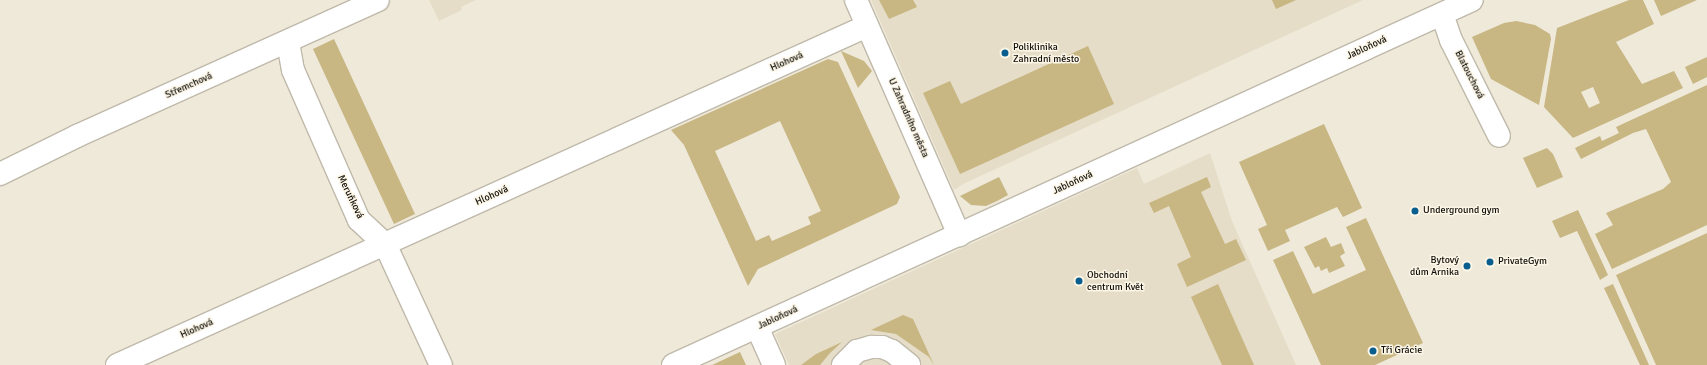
<!DOCTYPE html>
<meta charset="utf-8">
<style>
body{margin:0}
#map{position:relative;width:1707px;height:365px;overflow:hidden;background:#efe9da;font-family:Signika,sans-serif}
div>[style]{position:absolute}
[style*='--x']{left:calc(var(--x)*1px);top:calc(var(--y)*1px);width:calc(var(--w)*1px);rotate:calc(var(--a)*1deg)}
.built>*{inset:0;background:#e5ddc7}
.green>*{inset:0;background:#c8b683}
.roads{filter:drop-shadow(1px 0 #bfb9aa) drop-shadow(-1px 0 #bfb9aa) drop-shadow(0 1px #bfb9aa) drop-shadow(0 -1px #bfb9aa)}
.minor>*{height:22px;margin:-11px;padding:0 11px;transform-origin:11px;border-radius:11px;background:#fff}
.dots>*{width:11px;height:11px;translate:-50% -50%;box-sizing:border-box;border:2px solid #fcf6e7;border-radius:50%}
span{translate:-50% -50%;white-space:nowrap;text-align:center;line-height:1.15;-webkit-text-stroke:3px #fcf6e7;paint-order:stroke}
.poi-label{font-size:10px;color:#100e09}
.left{translate:0 -50%;text-align:left}
.right{translate:-100% -50%;text-align:right}
.street-label{font-size:10px;color:#100e09}
</style>
<div id="map">
<div class="built">
<div style="clip-path:polygon(429px 0,476px 0,461px 7px,462px 10px,439px 21px)"></div>
<div style="clip-path:polygon(871px 0,1363px 0,963px 184px,954px 190px)"></div>
<div style="clip-path:polygon(1210px 153px,1232px 221px,1296px 365px,789px 365px,775px 334px,1137px 168px,1144px 184px)"></div>
</div>
<div class="green">
<div style="clip-path:polygon(879px 0,913px 0,917px 7px,889px 19px)"></div>
<div style="clip-path:polygon(1272px 0,1296px 0,1276px 9px)"></div>
<div style="clip-path:polygon(evenodd,1629px 0,1643px 0,1654px 24px,1616px 42px,1642px 84px,1674px 71px,1683px 88px,1573px 138px,1544px 107px,1557px 28px,1629px 0,1593px 87px,1600px 103px,1589px 108px,1581px 92px,1593px 87px)"></div>
<div style="clip-path:polygon(1654px 0,1697px 0,1661px 16px)"></div>
<div style="clip-path:polygon(1516px 21px,1535px 25px,1550px 34px,1551px 39px,1539px 105px,1491px 79px,1472px 37px,1504px 23px)"></div>
<div style="clip-path:polygon(334px 39px,415px 214px,394px 224px,313px 49px)"></div>
<div style="clip-path:polygon(1088px 46px,1114px 104px,960px 174px,923px 93px,950px 81px,961px 104px)"></div>
<div style="clip-path:polygon(841px 51px,864px 61px,872px 71px,858px 88px)"></div>
<div style="clip-path:polygon(1707px 57px,1707px 77px,1693px 84px,1685px 67px)"></div>
<div style="clip-path:polygon(evenodd,828px 59px,838px 62px,900px 197px,897px 204px,758px 269px,748px 286px,684px 145px,671px 130px,828px 59px,780px 121px,821px 211px,808px 217px,811px 224px,772px 241px,769px 235px,756px 241px,715px 151px,780px 121px)"></div>
<div style="clip-path:polygon(1707px 85px,1707px 225px,1612px 269px,1595px 234px,1613px 225px,1606px 213px,1663px 189px,1671px 182px,1646px 129px,1633px 133px,1581px 159px,1575px 148px,1600px 136px,1602px 141px,1619px 133px,1616px 127px)"></div>
<div style="clip-path:polygon(1324px 124px,1362px 208px,1343px 217px,1337px 207px,1285px 230px,1290px 241px,1268px 251px,1258px 229px,1267px 225px,1239px 162px)"></div>
<div style="clip-path:polygon(1547px 148px,1553px 154px,1563px 177px,1537px 188px,1523px 158px)"></div>
<div style="clip-path:polygon(999px 177px,1008px 195px,997px 201px,986px 206px,971px 205px,960px 196px)"></div>
<div style="clip-path:polygon(1207px 177px,1211px 187px,1201px 192px,1225px 244px,1236px 239px,1246px 260px,1187px 287px,1177px 264px,1191px 257px,1169px 206px,1154px 213px,1149px 203px)"></div>
<div style="clip-path:polygon(1578px 210px,1608px 275px,1600px 280px,1577px 231px,1560px 238px,1552px 221px)"></div>
<div style="clip-path:polygon(1366px 218px,1423px 343px,1375px 365px,1321px 365px,1273px 260px,1293px 251px,1313px 294px,1366px 270px,1346px 227px)"></div>
<div style="clip-path:polygon(1707px 233px,1707px 365px,1656px 365px,1616px 275px)"></div>
<div style="clip-path:polygon(1326px 237px,1331px 247px,1341px 243px,1345px 253px,1340px 256px,1345px 266px,1329px 273px,1327px 268px,1321px 271px,1319px 266px,1315px 268px,1304px 247px)"></div>
<div style="clip-path:polygon(1218px 284px,1254px 365px,1222px 365px,1191px 297px)"></div>
<div style="clip-path:polygon(1613px 284px,1649px 365px,1640px 365px,1604px 288px)"></div>
<div style="clip-path:polygon(903px 315px,913px 319px,934px 365px,929px 357px,896px 334px,871px 330px)"></div>
<div style="clip-path:polygon(842px 342px,830px 353px,820px 365px,801px 365px,816px 354px)"></div>
<div style="clip-path:polygon(740px 352px,746px 365px,712px 365px)"></div>
</div>
<div class="roads">
<div class="minor">
<div style="--x:856;--y:0;--w:257;--a:66.3"></div>
<div style="--x:1442;--y:14;--w:28;--a:71"></div>
<div style="--x:1451;--y:40;--w:107;--a:63.4"></div>
<div style="--x:288;--y:42;--w:28;--a:80"></div>
<div style="--x:293;--y:70;--w:164;--a:66.3"></div>
<div style="--x:359;--y:220;--w:35;--a:43"></div>
<div style="--x:385;--y:244;--w:133;--a:65.2"></div>
<div style="--x:0;--y:174;--w:86;--a:-26.3"></div>
<div style="--x:77;--y:136;--w:330;--a:-24.3"></div>
<div style="--x:757;--y:327;--w:42;--a:65.9"></div>
<div style="--x:117;--y:365;--w:823;--a:-24.32"></div>
<div style="--x:673;--y:365;--w:878;--a:-24.55"></div>
<div style="--x:843;--y:365;--w:20;--a:-45"></div>
<div style="--x:857;--y:351;--w:15;--a:-16"></div>
<div style="--x:871;--y:347;--w:11;--a:0"></div>
<div style="--x:882;--y:347;--w:11;--a:22"></div>
<div style="--x:892;--y:351;--w:22;--a:39"></div>
</div>
</div>
<div class="dots">
<div style="left:1005px;top:53px;background:#085e8f"></div>
<div style="left:1415px;top:211px;background:#085e8f"></div>
<div style="left:1490px;top:262px;background:#085e8f"></div>
<div style="left:1467px;top:266px;background:#085e8f"></div>
<div style="left:1079px;top:281px;background:#085e8f"></div>
<div style="left:1373px;top:351px;background:#085e8f"></div>
</div>
<div class="poi-label">
<span class="left" style="left:1013px;top:53px">Poliklinika<br>Zahradní město</span>
<span class="left" style="left:1423px;top:211px">Underground gym</span>
<span class="right" style="left:1459px;top:266px">Bytový<br>dům Arnika</span>
<span class="left" style="left:1498px;top:262px">PrivateGym</span>
<span class="left" style="left:1087px;top:281px">Obchodní<br>centrum Květ</span>
<span class="left" style="left:1381px;top:351px">Tři Grácie</span>
</div>
<div class="street-label">
<span style="left:1367px;top:48px;rotate:-25deg">Jabloňová</span>
<span style="left:787px;top:62px;rotate:-24deg">Hlohová</span>
<span style="left:1469px;top:75px;rotate:63deg">Blatouchová</span>
<span style="left:189px;top:86px;rotate:-24deg">Střemchová</span>
<span style="left:908px;top:118px;rotate:66deg">U Zahradního města</span>
<span style="left:1073px;top:183px;rotate:-25deg">Jabloňová</span>
<span style="left:492px;top:196px;rotate:-24deg">Hlohová</span>
<span style="left:350px;top:197px;rotate:64deg">Meruňková</span>
<span style="left:778px;top:318px;rotate:-25deg">Jabloňová</span>
<span style="left:197px;top:329px;rotate:-24deg">Hlohová</span>
</div>
</div>
